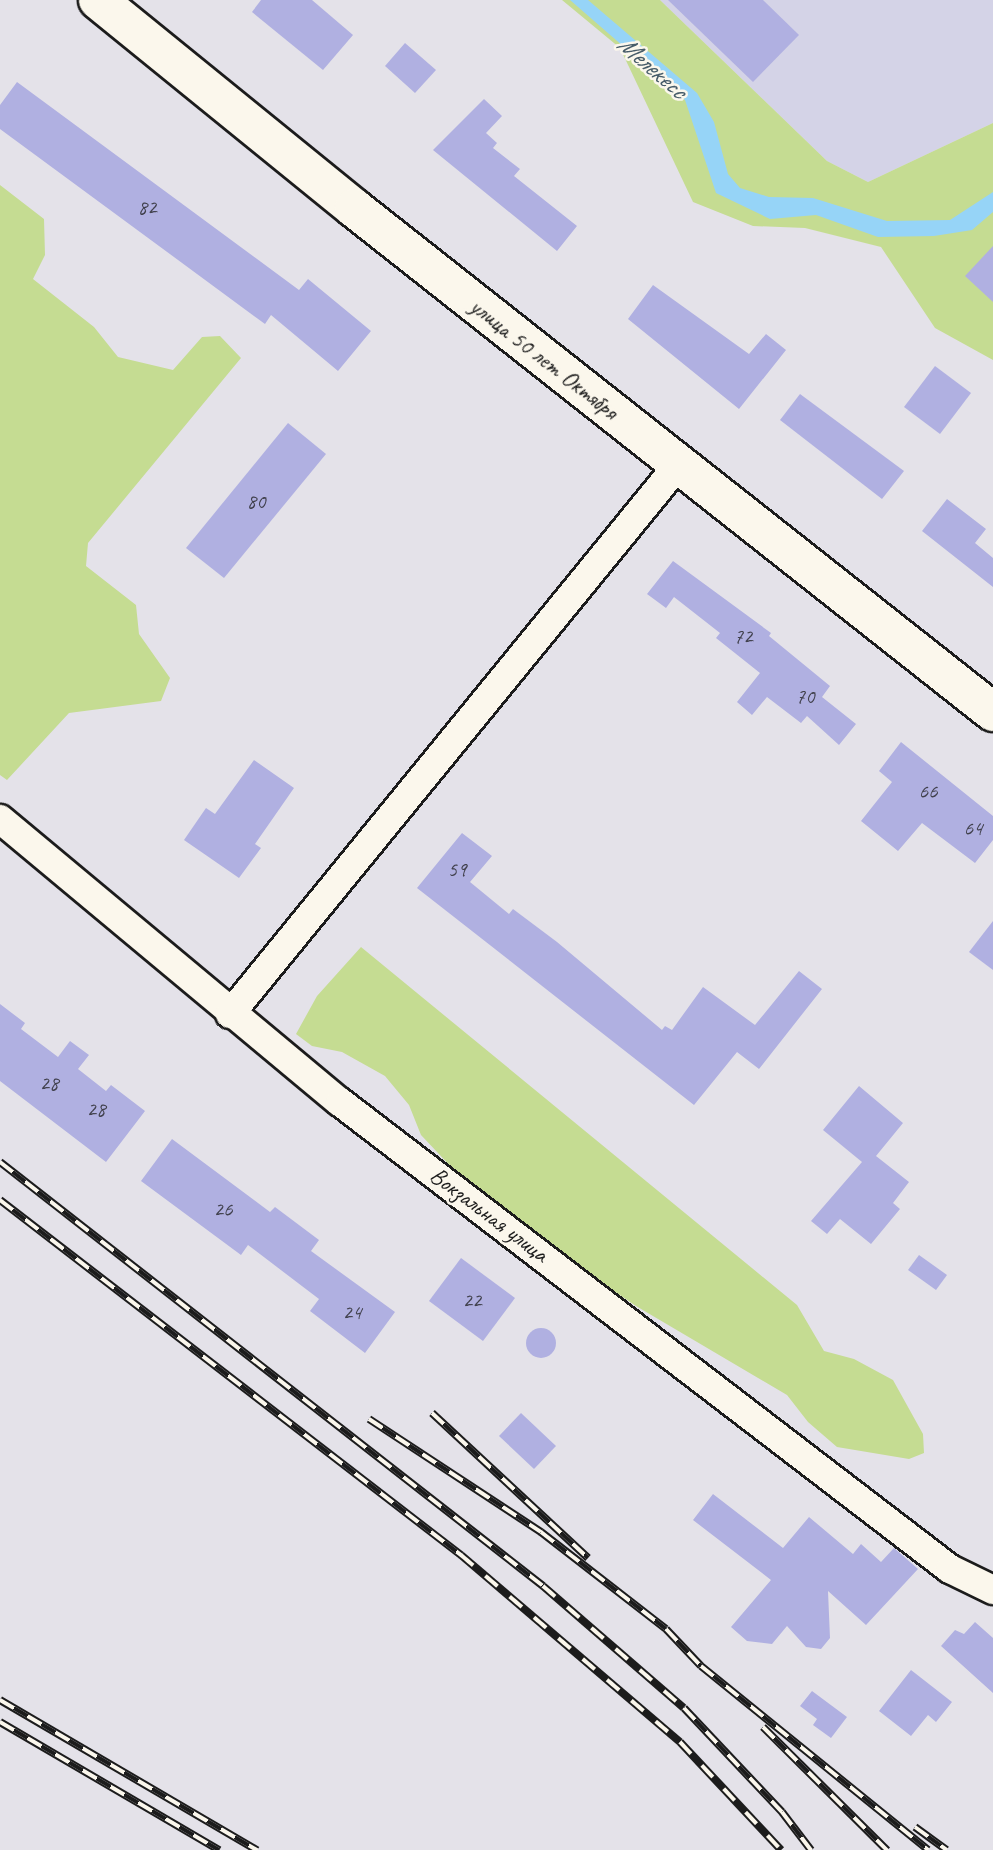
<!DOCTYPE html>
<meta charset="utf-8">
<style>
body{margin:0}
#map{position:relative;width:993px;height:1850px;overflow:hidden;background:#e4e2e9;font-family:Caveat,sans-serif}
div>[style]{position:absolute}
[style*='--x']{left:calc(var(--x)*1px);top:calc(var(--y)*1px);width:calc(var(--w)*1px);rotate:calc(var(--a)*1deg)}
.built>*{inset:0;background:#d4d3e7}
.green>*{inset:0;background:#c5dc92}
.water>*{inset:0;background:#96d4f7}
.building>*{inset:0;background:#b0b0e1}
.round{border-radius:50%}
.roads{filter:drop-shadow(2px 0 #1c1c1c) drop-shadow(-2px 0 #1c1c1c) drop-shadow(0 2px #1c1c1c) drop-shadow(0 -2px #1c1c1c)}
.street>*{height:28px;margin:-14px;padding:0 14px;transform-origin:14px;border-radius:14px;background:#fbf7ec}
.secondary>*{height:38px;margin:-19px;padding:0 19px;transform-origin:19px;border-radius:19px;background:#fbf7ec}
.rail>*{height:8px;margin-top:-4px;transform-origin:0;background:repeating-linear-gradient(90deg,#fbf7ec 0 16px,#1c1c1c 0 32px);box-sizing:border-box;border-block:2px solid #1c1c1c}
span{translate:-50% -50%;white-space:nowrap;text-align:center;line-height:1.15;-webkit-text-stroke:5px #fbf7ec;paint-order:stroke}
.number-label{font-size:21px;color:#41414d}
.number-label span{-webkit-text-stroke-width:0}
.street-label{font-size:24px;color:#1c1c1c}
.water-label{font-size:26px;color:#475c69;font-style:italic}
</style>
<div id="map">
<div class="built">
<div style="clip-path:polygon(660px 0,993px 0,993px 123px,868px 182px,827px 161px)"></div>
</div>
<div class="green">
<div style="clip-path:polygon(562px 0,660px 0,827px 161px,868px 182px,993px 123px,993px 360px,935px 328px,881px 247px,805px 228px,753px 226px,693px 202px,620px 48px)"></div>
<div style="clip-path:polygon(0 185px,44px 219px,45px 255px,33px 279px,94px 327px,118px 357px,173px 370px,202px 337px,220px 336px,241px 358px,88px 543px,86px 566px,136px 605px,139px 634px,170px 678px,161px 701px,69px 713px,7px 780px,0 775px)"></div>
<div style="clip-path:polygon(361px 947px,797px 1305px,824px 1351px,854px 1359px,893px 1380px,923px 1434px,924px 1453px,909px 1459px,837px 1447px,808px 1422px,787px 1395px,636px 1306px,488px 1206px,421px 1135px,409px 1105px,385px 1076px,342px 1052px,312px 1046px,296px 1034px,317px 996px)"></div>
</div>
<div class="water">
<div style="clip-path:polygon(570px 0,588px 0,697px 93px,714px 122px,728px 174px,740px 188px,769px 197px,813px 198px,887px 221px,950px 220px,993px 192px,993px 212px,972px 230px,934px 236px,878px 237px,816px 215px,770px 219px,716px 193px,685px 100px)"></div>
</div>
<div class="building">
<div style="clip-path:polygon(261px 0,312px 0,353px 35px,323px 70px,252px 12px)"></div>
<div style="clip-path:polygon(668px 0,763px 0,799px 35px,753px 82px)"></div>
<div style="clip-path:polygon(405px 43px,436px 70px,415px 93px,385px 66px)"></div>
<div style="clip-path:polygon(17px 82px,299px 290px,308px 279px,371px 331px,338px 371px,271px 315px,265px 324px,0 129px,0 105px)"></div>
<div style="clip-path:polygon(484px 99px,502px 116px,486px 133px,497px 143px,493px 148px,520px 169px,514px 176px,577px 226px,557px 251px,433px 150px)"></div>
<div style="clip-path:polygon(993px 246px,993px 302px,965px 276px)"></div>
<div style="clip-path:polygon(653px 285px,749px 354px,766px 334px,786px 350px,739px 409px,628px 319px)"></div>
<div style="clip-path:polygon(935px 366px,971px 393px,940px 434px,904px 407px)"></div>
<div style="clip-path:polygon(800px 394px,904px 471px,882px 499px,780px 420px)"></div>
<div style="clip-path:polygon(288px 423px,326px 454px,224px 578px,186px 548px)"></div>
<div style="clip-path:polygon(947px 499px,986px 529px,975px 543px,993px 558px,993px 587px,922px 531px)"></div>
<div style="clip-path:polygon(673px 561px,771px 633px,769px 636px,830px 686px,822px 697px,856px 724px,839px 745px,807px 716px,801px 723px,767px 697px,752px 715px,737px 702px,760px 673px,716px 638px,720px 633px,674px 597px,666px 608px,647px 594px)"></div>
<div style="clip-path:polygon(901px 742px,993px 816px,993px 840px,975px 863px,922px 823px,898px 851px,861px 821px,892px 782px,879px 771px)"></div>
<div style="clip-path:polygon(254px 760px,294px 788px,255px 844px,261px 848px,239px 878px,184px 840px,206px 808px,215px 814px)"></div>
<div style="clip-path:polygon(462px 833px,492px 856px,470px 882px,509px 914px,513px 909px,557px 942px,662px 1030px,665px 1026px,672px 1030px,703px 987px,755px 1025px,799px 971px,822px 989px,759px 1069px,737px 1052px,694px 1105px,417px 888px)"></div>
<div style="clip-path:polygon(993px 921px,993px 970px,969px 952px)"></div>
<div style="clip-path:polygon(0 1004px,25px 1023px,21px 1029px,58px 1057px,70px 1041px,89px 1055px,78px 1069px,106px 1091px,111px 1085px,145px 1111px,106px 1162px,0 1081px)"></div>
<div style="clip-path:polygon(859px 1086px,903px 1123px,876px 1156px,909px 1182px,893px 1203px,900px 1209px,871px 1244px,840px 1219px,827px 1234px,811px 1221px,862px 1162px,823px 1130px)"></div>
<div style="clip-path:polygon(172px 1139px,270px 1212px,275px 1207px,319px 1240px,311px 1251px,395px 1312px,365px 1353px,310px 1311px,319px 1299px,248px 1245px,241px 1255px,141px 1181px)"></div>
<div style="clip-path:polygon(919px 1255px,947px 1275px,936px 1290px,908px 1270px)"></div>
<div style="clip-path:polygon(461px 1258px,515px 1298px,483px 1341px,429px 1301px)"></div>
<div class="round" style="left:526px;top:1328px;width:30px;height:30px"></div>
<div style="clip-path:polygon(521px 1413px,556px 1446px,534px 1469px,499px 1436px)"></div>
<div style="clip-path:polygon(713px 1494px,783px 1548px,809px 1517px,853px 1554px,861px 1544px,881px 1562px,894px 1548px,918px 1569px,866px 1625px,828px 1591px,830px 1638px,821px 1649px,806px 1647px,787px 1626px,772px 1644px,747px 1641px,731px 1627px,771px 1580px,693px 1520px)"></div>
<div style="clip-path:polygon(975px 1622px,993px 1638px,993px 1693px,941px 1646px,955px 1630px,964px 1634px)"></div>
<div style="clip-path:polygon(911px 1670px,952px 1702px,936px 1722px,928px 1715px,911px 1736px,879px 1711px)"></div>
<div style="clip-path:polygon(812px 1691px,847px 1717px,831px 1738px,813px 1725px,817px 1719px,800px 1706px)"></div>
</div>
<div class="roads">
<div class="street">
<div style="--x:0;--y:819;--w:442;--a:39.8"></div>
<div style="--x:340;--y:1102;--w:768;--a:37.44"></div>
<div style="--x:950;--y:1569;--w:48;--a:26"></div>
<div style="--x:230;--y:1014;--w:709;--a:-50.78"></div>
</div>
<div class="secondary">
<div style="--x:98;--y:0;--w:330;--a:39.1"></div>
<div style="--x:354;--y:208;--w:814;--a:38.26"></div>
</div>
</div>
<div class="rail">
<div style="--x:0;--y:1162;--w:689;--a:37.98"></div>
<div style="--x:543;--y:1586;--w:186;--a:40.9"></div>
<div style="--x:684;--y:1708;--w:143;--a:46.7"></div>
<div style="--x:782;--y:1812;--w:48;--a:52.7"></div>
<div style="--x:0;--y:1200;--w:582;--a:37.6"></div>
<div style="--x:461;--y:1555;--w:288;--a:40.5"></div>
<div style="--x:680;--y:1742;--w:148;--a:46.9"></div>
<div style="--x:432;--y:1413;--w:213;--a:42.9"></div>
<div style="--x:369;--y:1419;--w:206;--a:33.3"></div>
<div style="--x:541;--y:1532;--w:158;--a:37.8"></div>
<div style="--x:666;--y:1629;--w:51;--a:46.6"></div>
<div style="--x:701;--y:1666;--w:292;--a:39"></div>
<div style="--x:0;--y:1700;--w:298;--a:30.3"></div>
<div style="--x:0;--y:1722;--w:254;--a:30.3"></div>
<div style="--x:763;--y:1727;--w:175;--a:44.8"></div>
<div style="--x:915;--y:1827;--w:39;--a:36"></div>
</div>
<div class="number-label">
<span style="left:147px;top:207px">82</span>
<span style="left:256px;top:501px">80</span>
<span style="left:743px;top:636px">72</span>
<span style="left:805px;top:696px">70</span>
<span style="left:928px;top:791px">66</span>
<span style="left:973px;top:828px">64</span>
<span style="left:457px;top:869px">59</span>
<span style="left:49px;top:1083px">28</span>
<span style="left:96px;top:1109px">28</span>
<span style="left:223px;top:1209px">26</span>
<span style="left:472px;top:1300px">22</span>
<span style="left:352px;top:1312px">24</span>
</div>
<div class="street-label">
<span style="left:544px;top:359px;rotate:38deg">улица 50 лет Октября</span>
<span style="left:489px;top:1215px;rotate:37deg">Вокзальная улица</span>
</div>
<div class="water-label">
<span style="left:652px;top:67px;rotate:41deg">Мелекесс</span>
</div>
</div>
